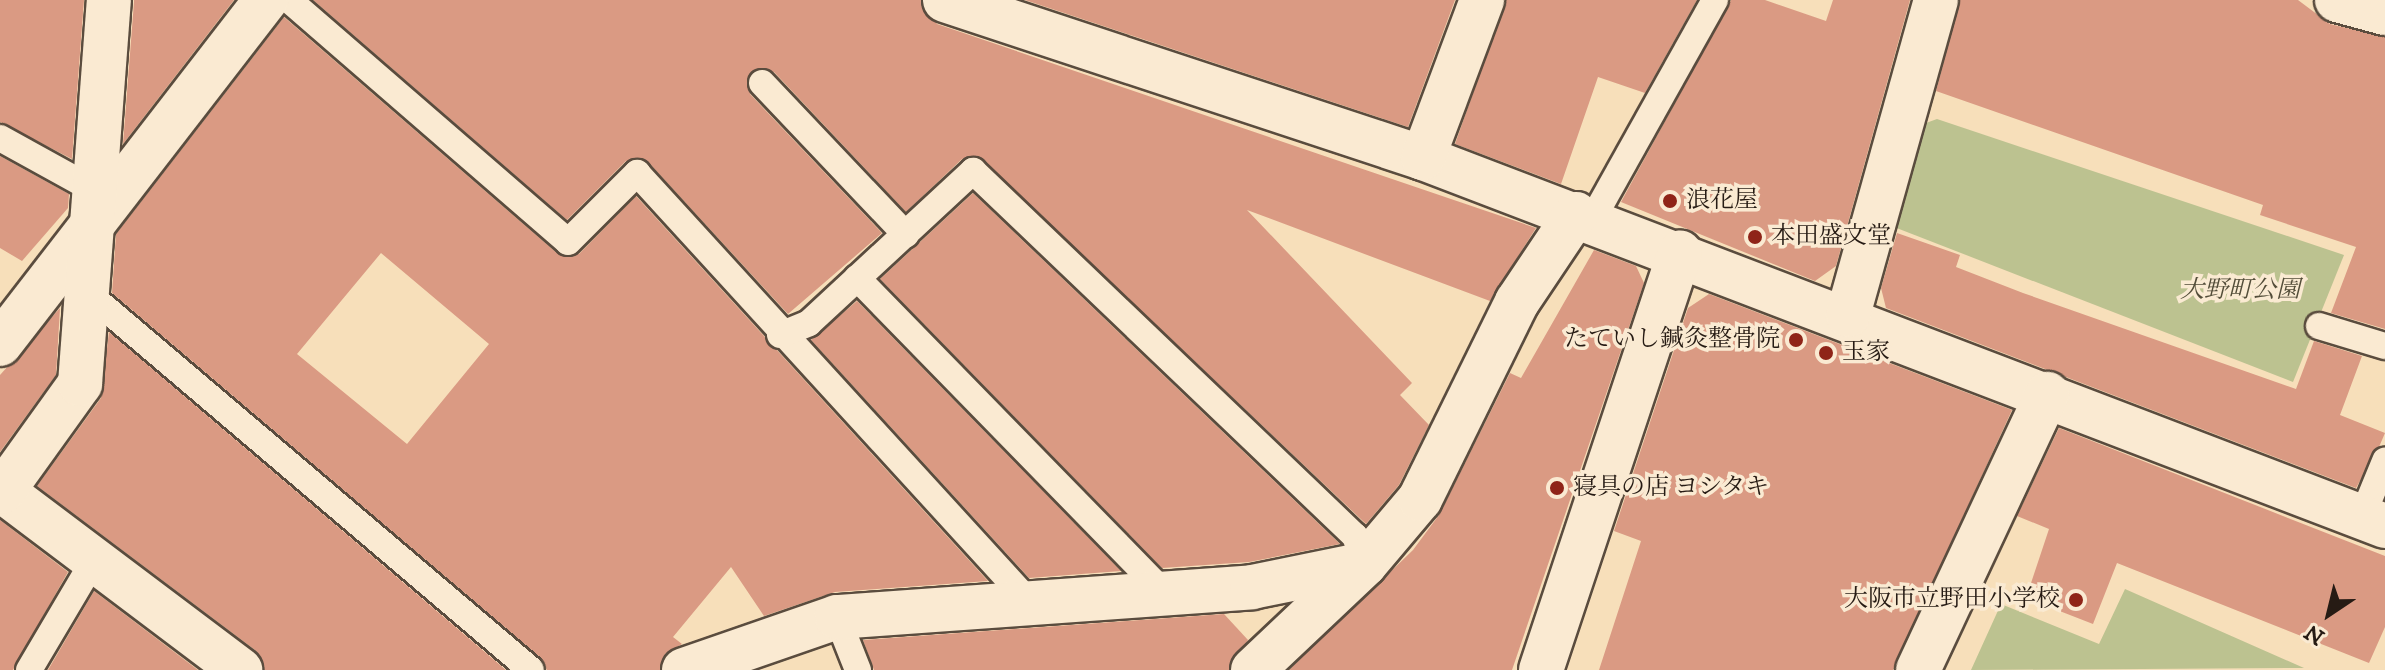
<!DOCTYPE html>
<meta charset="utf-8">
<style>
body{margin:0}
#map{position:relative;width:2385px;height:670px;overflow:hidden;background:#f7dfba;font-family:"IM FELL DW Pica","Noto Serif JP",serif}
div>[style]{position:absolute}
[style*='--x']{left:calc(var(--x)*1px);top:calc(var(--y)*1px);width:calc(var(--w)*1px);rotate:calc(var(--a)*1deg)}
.green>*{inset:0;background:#bcc290}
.building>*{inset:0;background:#da9a83}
.roads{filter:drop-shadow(2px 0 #5a4c3e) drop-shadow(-2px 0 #5a4c3e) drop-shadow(0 2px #5a4c3e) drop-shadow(0 -2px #5a4c3e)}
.lane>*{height:26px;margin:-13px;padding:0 13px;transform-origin:13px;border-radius:13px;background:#faead2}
.street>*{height:44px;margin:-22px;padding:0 22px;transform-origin:22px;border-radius:22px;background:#faead2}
.dots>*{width:22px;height:22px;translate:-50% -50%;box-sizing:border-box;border:4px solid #faead2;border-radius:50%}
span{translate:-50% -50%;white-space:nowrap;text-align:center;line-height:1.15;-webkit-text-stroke:7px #faead2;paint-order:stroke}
.poi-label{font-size:24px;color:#261b14}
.left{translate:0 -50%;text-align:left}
.right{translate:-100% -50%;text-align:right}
.park-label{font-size:24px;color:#534d39;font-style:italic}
.north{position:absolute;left:2289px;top:574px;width:80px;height:80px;-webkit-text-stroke:6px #faead2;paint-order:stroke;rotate:215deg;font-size:22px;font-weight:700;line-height:32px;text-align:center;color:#261b14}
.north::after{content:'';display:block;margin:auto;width:28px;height:36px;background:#261b14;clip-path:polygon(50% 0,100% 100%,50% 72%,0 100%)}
</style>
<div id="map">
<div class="green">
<div style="clip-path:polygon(1937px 119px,2344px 255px,2293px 382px,1894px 227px,1926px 123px)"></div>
<div style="clip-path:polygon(2125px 589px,2304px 668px,1971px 670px,2001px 604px,2099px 644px)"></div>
</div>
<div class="building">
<div style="clip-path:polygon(0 0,84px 0,72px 159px,0 122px)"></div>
<div style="clip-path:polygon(134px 0,234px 0,123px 144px,134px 2px)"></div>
<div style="clip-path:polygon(313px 0,921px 0,937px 24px,1536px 228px,1490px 301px,1247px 210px,1412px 383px,1400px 395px,1429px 425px,1399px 485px,1366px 524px,978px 156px,962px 159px,906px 212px,774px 72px,752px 71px,750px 94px,882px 233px,788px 314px,648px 162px,626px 161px,567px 220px)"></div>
<div style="clip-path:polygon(1025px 0,1455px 0,1408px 127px)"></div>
<div style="clip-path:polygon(1506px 0,1697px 0,1645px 93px,1598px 77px,1561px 184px,1455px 144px)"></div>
<div style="clip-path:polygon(1731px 0,1765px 0,1826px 21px,1833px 0,1910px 0,1836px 266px,1815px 281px,1621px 202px)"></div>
<div style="clip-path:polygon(1960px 0,2298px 0,2330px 24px,2385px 37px,2385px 329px,2331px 313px,2356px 247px,2260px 215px,2263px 205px,1936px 91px)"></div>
<div style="clip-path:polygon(evenodd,284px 17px,558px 254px,579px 254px,636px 196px,988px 581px,835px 592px,764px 616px,731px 567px,673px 637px,682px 644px,665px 654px,660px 670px,547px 670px,541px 658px,112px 293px,116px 234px,284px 17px,381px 253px,489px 344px,407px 444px,297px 354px,381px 253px)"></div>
<div style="clip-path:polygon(0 156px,69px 194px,68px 208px,22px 261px,0 248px)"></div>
<div style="clip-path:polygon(973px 193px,1340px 544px,1249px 562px,1162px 568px,880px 279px)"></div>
<div style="clip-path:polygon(1897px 233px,1960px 255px,1956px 267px,2023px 293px,2296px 389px,2314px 341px,2362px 356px,2340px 415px,2385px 433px,2379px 447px,2356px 488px,1886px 308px,1881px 288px)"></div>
<div style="clip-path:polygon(1594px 250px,1636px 266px,1644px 283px,1512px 670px,1289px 670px,1413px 550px,1439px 515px,1510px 373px,1521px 378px)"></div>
<div style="clip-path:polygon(1709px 294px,2012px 410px,1893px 670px,1599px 670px,1641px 541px,1614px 531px,1688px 308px)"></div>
<div style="clip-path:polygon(857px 301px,1121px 571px,1029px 578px,811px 340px)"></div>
<div style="clip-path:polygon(60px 308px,56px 375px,0 452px,0 375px)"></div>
<div style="clip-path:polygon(109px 332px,506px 670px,264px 670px,255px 650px,37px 486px,101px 398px)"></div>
<div style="clip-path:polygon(2059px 428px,2385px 556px,2385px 627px,2369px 663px,2117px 563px,2093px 624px,2026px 598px,2049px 529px,2017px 516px)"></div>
<div style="clip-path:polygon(0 520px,68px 572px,13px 670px,0 670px)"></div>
<div style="clip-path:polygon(94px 591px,198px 670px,48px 670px)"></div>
<div style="clip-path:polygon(1224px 614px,1248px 640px,1229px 670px,874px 670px,863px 640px)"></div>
</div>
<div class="roads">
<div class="lane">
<div style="--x:289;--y:0;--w:369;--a:40.9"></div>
<div style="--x:568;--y:242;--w:98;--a:-45"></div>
<div style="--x:637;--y:173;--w:587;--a:47.56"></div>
<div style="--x:762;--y:83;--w:209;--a:46.5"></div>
<div style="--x:0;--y:138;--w:112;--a:28.9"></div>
<div style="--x:1592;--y:220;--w:252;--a:-60.8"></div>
<div style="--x:857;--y:278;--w:443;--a:45.7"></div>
<div style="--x:91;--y:296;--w:577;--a:40.36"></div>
<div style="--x:2319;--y:326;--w:69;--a:16.9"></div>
<div style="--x:780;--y:335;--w:31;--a:-22"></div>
<div style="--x:809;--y:323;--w:224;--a:-42.8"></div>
<div style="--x:973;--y:171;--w:528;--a:43.7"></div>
<div style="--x:1355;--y:536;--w:30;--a:70"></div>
<div style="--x:2362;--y:517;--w:61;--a:-67.7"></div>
<div style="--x:837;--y:617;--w:57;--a:68.4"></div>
<div style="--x:29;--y:670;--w:128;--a:-59.4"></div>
</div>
<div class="street">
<div style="--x:945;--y:0;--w:503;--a:18.29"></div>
<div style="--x:1423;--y:158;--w:1030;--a:20.93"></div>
<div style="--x:2337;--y:0;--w:50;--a:15.2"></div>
<div style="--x:1423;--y:158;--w:169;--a:-69.5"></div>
<div style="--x:1848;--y:315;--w:327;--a:-74.4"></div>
<div style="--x:0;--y:344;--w:435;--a:-52.3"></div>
<div style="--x:0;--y:489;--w:301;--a:37"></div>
<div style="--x:3;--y:491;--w:132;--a:-54.3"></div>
<div style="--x:80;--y:384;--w:385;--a:-85.7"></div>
<div style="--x:684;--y:670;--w:162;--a:-19.1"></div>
<div style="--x:837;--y:617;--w:416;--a:-4.1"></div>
<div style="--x:1252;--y:587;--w:115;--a:-11.5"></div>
<div style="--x:1253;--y:670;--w:154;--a:-43.4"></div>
<div style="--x:1365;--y:564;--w:85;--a:-49.8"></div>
<div style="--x:1420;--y:499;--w:220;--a:-63.8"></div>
<div style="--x:1517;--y:302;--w:106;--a:-56.2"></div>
<div style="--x:1541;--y:670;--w:440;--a:-71.6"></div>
<div style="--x:1918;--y:670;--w:305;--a:-64.9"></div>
</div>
</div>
<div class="dots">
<div style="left:1670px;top:201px;background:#8f2418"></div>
<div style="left:1755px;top:237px;background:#8f2418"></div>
<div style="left:1796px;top:340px;background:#8f2418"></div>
<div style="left:1826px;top:353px;background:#8f2418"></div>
<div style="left:1557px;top:488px;background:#8f2418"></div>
<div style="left:2076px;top:600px;background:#8f2418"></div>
</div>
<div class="poi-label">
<span class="left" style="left:1686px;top:201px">浪花屋</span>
<span class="left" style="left:1771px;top:237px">本田盛文堂</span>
<span class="right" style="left:1780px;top:340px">たていし鍼灸整骨院</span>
<span class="left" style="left:1842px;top:353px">玉家</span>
<span class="left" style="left:1573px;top:488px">寝具の店 ヨシタキ</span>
<span class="right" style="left:2060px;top:600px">大阪市立野田小学校</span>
</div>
<div class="park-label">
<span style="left:2240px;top:291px">大野町公園</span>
</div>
<div class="north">N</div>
</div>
